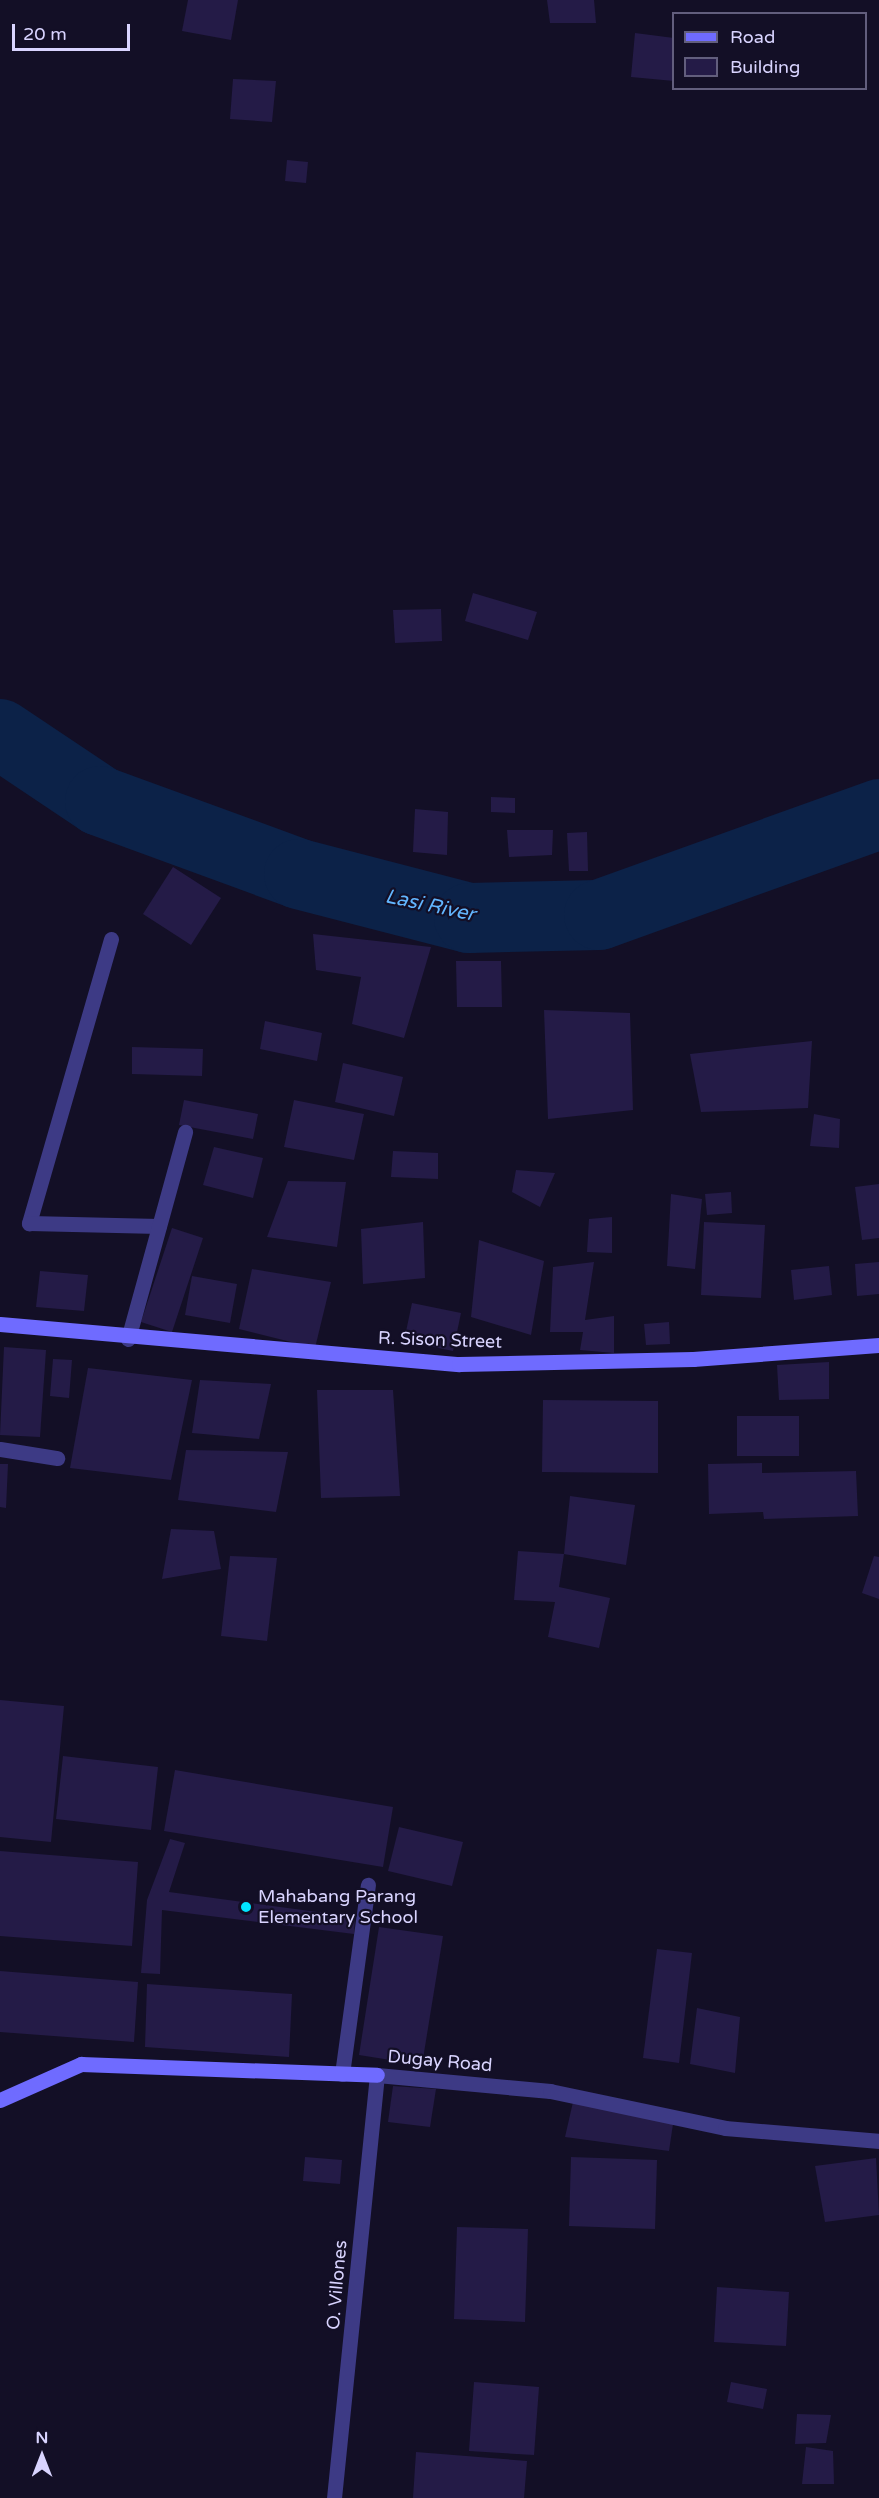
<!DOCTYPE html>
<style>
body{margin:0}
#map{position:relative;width:879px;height:2498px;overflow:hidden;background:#130f26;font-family:"Varela Round",sans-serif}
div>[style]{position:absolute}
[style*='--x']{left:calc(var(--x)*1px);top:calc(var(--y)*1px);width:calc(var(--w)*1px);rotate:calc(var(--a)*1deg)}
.river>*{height:70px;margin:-35px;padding:0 35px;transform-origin:35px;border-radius:35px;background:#0c2248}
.building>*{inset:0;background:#241b47}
.lane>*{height:15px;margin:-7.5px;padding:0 7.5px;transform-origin:7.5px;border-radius:7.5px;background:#3d3a85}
.street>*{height:15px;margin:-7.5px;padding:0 7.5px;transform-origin:7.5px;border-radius:7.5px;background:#3d3a85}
.secondary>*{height:15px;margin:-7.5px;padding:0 7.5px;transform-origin:7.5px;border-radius:7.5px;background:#6f6bff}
.dots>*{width:16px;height:16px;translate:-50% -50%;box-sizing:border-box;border:3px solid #130f26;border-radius:50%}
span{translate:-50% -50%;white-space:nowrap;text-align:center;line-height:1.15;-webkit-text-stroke:4.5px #130f26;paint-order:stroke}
.street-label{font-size:18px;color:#d9d4ff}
.poi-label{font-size:18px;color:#d9d4ff}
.left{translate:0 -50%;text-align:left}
.water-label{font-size:20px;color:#62b6ff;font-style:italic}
.legend{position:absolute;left:672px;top:12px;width:195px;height:78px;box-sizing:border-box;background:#130f26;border:2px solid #625e7d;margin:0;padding:8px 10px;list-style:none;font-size:18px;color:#d9d4ff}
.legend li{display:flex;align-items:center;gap:12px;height:30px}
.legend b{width:30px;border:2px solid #625e7d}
.north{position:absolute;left:12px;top:2426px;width:60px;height:60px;-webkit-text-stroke:4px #130f26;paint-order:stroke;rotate:0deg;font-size:16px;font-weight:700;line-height:24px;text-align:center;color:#d9d4ff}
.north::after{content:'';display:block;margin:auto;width:21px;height:27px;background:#d9d4ff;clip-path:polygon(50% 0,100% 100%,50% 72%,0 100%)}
.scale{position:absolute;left:12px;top:24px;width:118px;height:27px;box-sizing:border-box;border:3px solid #d9d4ff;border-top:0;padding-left:8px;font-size:18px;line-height:21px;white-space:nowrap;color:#d9d4ff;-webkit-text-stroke:4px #130f26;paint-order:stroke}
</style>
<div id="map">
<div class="river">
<div style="--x:0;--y:734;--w:120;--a:33.8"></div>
<div style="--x:100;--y:801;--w:212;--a:20.1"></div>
<div style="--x:299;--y:874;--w:176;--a:14.5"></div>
<div style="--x:469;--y:918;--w:130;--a:-1.3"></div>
<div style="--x:599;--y:915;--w:298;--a:-19.8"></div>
</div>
<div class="building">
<div style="clip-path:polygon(188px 0,238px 0,231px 40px,182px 31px)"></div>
<div style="clip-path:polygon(547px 0,594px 0,596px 23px,550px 23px)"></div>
<div style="clip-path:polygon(635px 33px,674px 38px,674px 81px,631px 77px)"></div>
<div style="clip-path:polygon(233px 79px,276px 81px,272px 122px,230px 119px)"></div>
<div style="clip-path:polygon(287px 160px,308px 162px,306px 183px,285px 181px)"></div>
<div style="clip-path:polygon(473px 593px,537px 612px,528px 640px,465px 621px)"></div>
<div style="clip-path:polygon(441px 609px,442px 641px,395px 643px,393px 610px)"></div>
<div style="clip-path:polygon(491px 797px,515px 798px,515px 813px,491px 812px)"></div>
<div style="clip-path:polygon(415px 809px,448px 812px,447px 855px,413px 852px)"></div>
<div style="clip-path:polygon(507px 830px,553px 830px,552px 855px,509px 857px)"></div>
<div style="clip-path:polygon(587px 832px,588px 871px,569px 871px,567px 833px)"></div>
<div style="clip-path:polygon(173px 867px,221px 898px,191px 945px,143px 914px)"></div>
<div style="clip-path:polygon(313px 934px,431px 947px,404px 1038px,352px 1024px,361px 977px,316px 970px)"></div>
<div style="clip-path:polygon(456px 961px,501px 961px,502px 1007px,457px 1007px)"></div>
<div style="clip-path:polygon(544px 1010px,630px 1013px,633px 1110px,548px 1119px)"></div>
<div style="clip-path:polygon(265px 1021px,322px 1033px,317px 1061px,260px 1049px)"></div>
<div style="clip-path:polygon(812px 1041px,808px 1108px,701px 1112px,690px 1054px)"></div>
<div style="clip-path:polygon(132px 1047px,203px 1049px,202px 1076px,132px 1074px)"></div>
<div style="clip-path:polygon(343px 1063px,403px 1077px,394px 1116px,335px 1102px)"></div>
<div style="clip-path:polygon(184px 1100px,258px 1114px,253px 1139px,179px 1125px)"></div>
<div style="clip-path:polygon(294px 1100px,364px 1114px,354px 1160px,284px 1147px)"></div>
<div style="clip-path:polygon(814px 1114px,840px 1119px,839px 1148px,810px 1146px)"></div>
<div style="clip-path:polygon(214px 1147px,263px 1158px,253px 1198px,203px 1185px)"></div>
<div style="clip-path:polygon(393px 1151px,438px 1153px,438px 1179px,391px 1177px)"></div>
<div style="clip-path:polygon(516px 1170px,555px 1173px,540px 1207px,512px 1192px)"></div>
<div style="clip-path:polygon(288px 1181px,346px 1182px,337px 1247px,267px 1237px)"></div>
<div style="clip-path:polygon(879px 1184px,879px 1238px,862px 1240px,855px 1187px)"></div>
<div style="clip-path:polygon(731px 1192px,732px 1213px,707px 1215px,705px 1194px)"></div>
<div style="clip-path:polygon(671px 1194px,702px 1199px,695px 1269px,667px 1266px)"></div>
<div style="clip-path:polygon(612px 1217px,612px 1253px,587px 1252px,589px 1219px)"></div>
<div style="clip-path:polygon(423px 1222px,425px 1278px,363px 1284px,361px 1229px)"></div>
<div style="clip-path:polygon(704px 1222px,765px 1225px,761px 1298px,701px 1295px)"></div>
<div style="clip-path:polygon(172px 1228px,203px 1238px,172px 1332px,141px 1322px)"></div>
<div style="clip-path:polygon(479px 1240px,544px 1261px,531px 1335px,471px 1317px)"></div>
<div style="clip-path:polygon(594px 1262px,585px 1320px,614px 1316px,614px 1353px,580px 1350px,583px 1332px,550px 1332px,553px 1267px)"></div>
<div style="clip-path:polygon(879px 1262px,879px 1294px,857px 1296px,855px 1264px)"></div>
<div style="clip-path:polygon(829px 1266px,832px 1295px,794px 1300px,791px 1270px)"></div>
<div style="clip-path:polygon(252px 1269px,331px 1282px,315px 1348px,239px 1329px)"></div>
<div style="clip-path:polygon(40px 1271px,88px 1275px,84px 1311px,36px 1307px)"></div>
<div style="clip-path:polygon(192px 1276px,237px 1284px,230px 1323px,185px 1315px)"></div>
<div style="clip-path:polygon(412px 1303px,461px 1313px,453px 1351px,404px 1341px)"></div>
<div style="clip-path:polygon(669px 1322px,670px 1344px,646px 1345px,644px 1324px)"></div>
<div style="clip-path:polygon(4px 1347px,46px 1350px,40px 1437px,0 1435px)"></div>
<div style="clip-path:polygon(53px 1359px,72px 1360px,69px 1398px,50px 1396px)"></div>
<div style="clip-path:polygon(829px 1362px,829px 1399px,779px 1400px,777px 1365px)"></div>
<div style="clip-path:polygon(88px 1368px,192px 1380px,171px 1480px,70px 1468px)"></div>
<div style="clip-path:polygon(200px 1380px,271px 1384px,259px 1439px,192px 1433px)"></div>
<div style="clip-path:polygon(317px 1390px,393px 1390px,400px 1496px,321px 1498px)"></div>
<div style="clip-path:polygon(543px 1400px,658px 1401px,658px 1473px,542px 1472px)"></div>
<div style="clip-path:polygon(737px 1416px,799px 1416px,799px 1456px,737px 1456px)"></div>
<div style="clip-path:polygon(186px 1450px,288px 1452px,276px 1512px,178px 1500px)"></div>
<div style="clip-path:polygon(762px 1463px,762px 1473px,856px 1471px,858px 1516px,764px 1519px,763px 1512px,709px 1514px,708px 1464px)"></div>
<div style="clip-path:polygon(0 1464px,8px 1464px,6px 1508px,0 1507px)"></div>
<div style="clip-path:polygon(570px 1496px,635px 1505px,626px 1565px,564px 1554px)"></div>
<div style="clip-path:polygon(171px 1529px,214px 1531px,221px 1569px,162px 1579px)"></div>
<div style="clip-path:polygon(518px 1551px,564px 1554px,559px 1587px,610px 1598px,599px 1648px,548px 1637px,555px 1602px,514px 1600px)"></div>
<div style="clip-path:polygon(230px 1556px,277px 1558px,267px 1641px,221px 1636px)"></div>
<div style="clip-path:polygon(874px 1556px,879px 1557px,879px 1599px,862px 1593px)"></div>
<div style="clip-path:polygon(0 1700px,64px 1706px,51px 1842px,0 1837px)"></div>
<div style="clip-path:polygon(63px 1756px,158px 1767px,151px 1830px,56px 1819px)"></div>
<div style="clip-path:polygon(175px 1770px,393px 1807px,383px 1867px,164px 1831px)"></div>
<div style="clip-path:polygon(399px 1827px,463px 1842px,452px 1886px,388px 1871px)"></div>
<div style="clip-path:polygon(170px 1839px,185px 1843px,169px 1892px,355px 1917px,354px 1934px,162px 1910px,160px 1974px,141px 1973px,147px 1900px)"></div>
<div style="clip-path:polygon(0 1851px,138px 1862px,132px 1946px,0 1936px)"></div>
<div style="clip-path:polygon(379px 1927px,443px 1936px,422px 2065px,359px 2055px)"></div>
<div style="clip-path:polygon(657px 1949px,692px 1953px,679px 2063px,643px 2058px)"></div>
<div style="clip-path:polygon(0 1971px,138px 1982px,134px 2042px,0 2032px)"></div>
<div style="clip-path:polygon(147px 1984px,292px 1994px,289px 2057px,145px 2047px)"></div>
<div style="clip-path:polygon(697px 2008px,740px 2017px,735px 2073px,690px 2064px)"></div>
<div style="clip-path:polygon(393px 2086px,436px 2089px,430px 2127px,388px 2122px)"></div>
<div style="clip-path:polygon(573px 2102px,673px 2124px,669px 2151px,565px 2137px)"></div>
<div style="clip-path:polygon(305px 2157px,342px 2160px,340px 2184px,303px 2181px)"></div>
<div style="clip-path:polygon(571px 2157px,657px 2160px,655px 2229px,569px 2226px)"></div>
<div style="clip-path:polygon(876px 2158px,879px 2215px,825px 2222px,815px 2166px)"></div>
<div style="clip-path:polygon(457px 2227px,528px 2229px,525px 2322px,454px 2319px)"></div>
<div style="clip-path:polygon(717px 2287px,789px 2292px,786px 2346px,714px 2342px)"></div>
<div style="clip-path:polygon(474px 2382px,539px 2387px,534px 2455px,469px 2451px)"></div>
<div style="clip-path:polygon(731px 2382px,767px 2389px,763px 2409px,727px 2402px)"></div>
<div style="clip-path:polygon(797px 2414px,831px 2415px,826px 2443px,795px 2444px)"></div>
<div style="clip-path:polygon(806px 2447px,833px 2451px,834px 2484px,802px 2484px)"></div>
<div style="clip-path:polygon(416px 2452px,527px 2461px,524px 2498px,413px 2498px)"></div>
</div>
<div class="lane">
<div style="--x:342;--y:2074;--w:191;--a:-82.2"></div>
</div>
<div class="street">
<div style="--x:111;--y:939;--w:296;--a:106.1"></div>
<div style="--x:29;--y:1223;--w:130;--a:1.3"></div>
<div style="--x:128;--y:1339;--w:215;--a:-74.6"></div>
<div style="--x:0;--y:1449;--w:58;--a:9"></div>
<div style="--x:334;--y:2498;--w:425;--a:-84.2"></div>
<div style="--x:377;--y:2075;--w:174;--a:5.3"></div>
<div style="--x:550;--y:2091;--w:179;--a:11.9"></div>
<div style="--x:725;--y:2128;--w:155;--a:4.8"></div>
</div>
<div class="secondary">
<div style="--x:0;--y:1324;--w:461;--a:5"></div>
<div style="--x:459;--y:1364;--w:234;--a:-1.2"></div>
<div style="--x:693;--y:1359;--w:187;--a:-4.3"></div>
<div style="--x:0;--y:2100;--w:89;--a:-24"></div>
<div style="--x:81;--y:2064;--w:296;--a:2.1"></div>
</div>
<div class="dots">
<div style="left:246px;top:1907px;background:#00e5ff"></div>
</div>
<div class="street-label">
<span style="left:440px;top:1340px;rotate:2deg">R. Sison Street</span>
<span style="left:440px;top:2061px;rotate:5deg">Dugay Road</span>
<span style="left:337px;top:2285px;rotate:-85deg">O. Villones</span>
</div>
<div class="poi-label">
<span class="left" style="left:258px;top:1907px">Mahabang Parang<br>Elementary School</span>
</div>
<div class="water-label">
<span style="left:430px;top:906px;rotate:12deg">Lasi River</span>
</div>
<ul class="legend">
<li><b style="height:8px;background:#6f6bff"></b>Road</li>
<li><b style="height:16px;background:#241b47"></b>Building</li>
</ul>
<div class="north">N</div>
<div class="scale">20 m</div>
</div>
